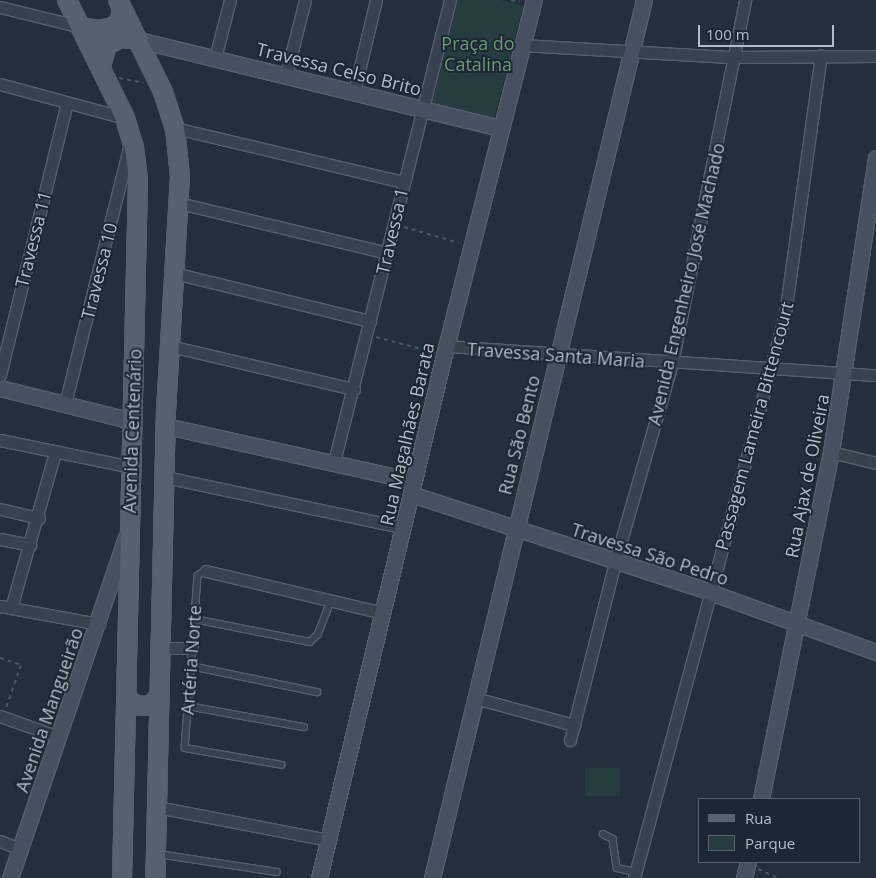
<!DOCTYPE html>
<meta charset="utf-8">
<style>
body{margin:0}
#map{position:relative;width:876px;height:878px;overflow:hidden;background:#242f3e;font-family:"Open Sans",sans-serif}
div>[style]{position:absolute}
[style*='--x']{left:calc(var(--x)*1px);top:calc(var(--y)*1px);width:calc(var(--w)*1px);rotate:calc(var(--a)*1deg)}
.green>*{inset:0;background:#263c3f}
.path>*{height:2px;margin-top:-1px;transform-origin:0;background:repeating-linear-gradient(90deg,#44595c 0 4px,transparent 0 8px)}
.roads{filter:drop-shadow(1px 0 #565f6c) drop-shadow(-1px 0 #565f6c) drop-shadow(0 1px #565f6c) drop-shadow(0 -1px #565f6c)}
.lane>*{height:5.5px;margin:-2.75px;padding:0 2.75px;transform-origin:2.75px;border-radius:2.75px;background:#38414e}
.street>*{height:11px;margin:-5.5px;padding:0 5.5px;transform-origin:5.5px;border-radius:5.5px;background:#38414e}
.secondary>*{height:15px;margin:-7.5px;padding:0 7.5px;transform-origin:7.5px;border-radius:7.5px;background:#465061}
.primary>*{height:18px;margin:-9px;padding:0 9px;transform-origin:9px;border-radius:9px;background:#56606e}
span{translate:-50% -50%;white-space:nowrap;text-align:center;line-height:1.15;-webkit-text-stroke:4px #1d2633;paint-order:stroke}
.park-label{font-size:18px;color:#6b9a76}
.street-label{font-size:18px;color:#b4bcc9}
.legend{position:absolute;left:698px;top:798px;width:162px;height:65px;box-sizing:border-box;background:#1d2633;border:1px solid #59626f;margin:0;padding:6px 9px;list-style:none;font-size:15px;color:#b4bcc9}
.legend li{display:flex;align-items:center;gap:10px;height:25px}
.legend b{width:25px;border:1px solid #59626f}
.scale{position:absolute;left:698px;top:25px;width:136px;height:22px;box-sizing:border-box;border:2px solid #b4bcc9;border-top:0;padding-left:6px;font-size:15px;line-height:18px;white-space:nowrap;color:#b4bcc9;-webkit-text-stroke:4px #1d2633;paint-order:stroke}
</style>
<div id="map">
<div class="green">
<div style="clip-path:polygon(458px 0,500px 0,523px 6px,494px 119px,432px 104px)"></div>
<div style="clip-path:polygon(585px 768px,620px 768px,620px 796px,585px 796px)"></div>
</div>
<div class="path">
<div style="--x:511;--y:0;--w:9;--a:13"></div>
<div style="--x:119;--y:78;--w:25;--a:11"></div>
<div style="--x:404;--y:227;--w:57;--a:16.2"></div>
<div style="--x:376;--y:337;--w:58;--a:15"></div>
<div style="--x:0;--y:658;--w:22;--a:18"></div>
<div style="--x:21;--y:665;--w:46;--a:109.2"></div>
<div style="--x:758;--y:869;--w:22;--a:24"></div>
</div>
<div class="roads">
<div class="lane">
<div style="--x:206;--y:571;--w:9;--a:148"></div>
<div style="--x:198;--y:576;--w:172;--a:94.3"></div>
<div style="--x:185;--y:748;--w:98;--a:9.9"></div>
<div style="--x:194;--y:619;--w:118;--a:11.2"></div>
<div style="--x:310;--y:642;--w:11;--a:-45"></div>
<div style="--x:318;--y:634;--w:36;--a:-69"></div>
<div style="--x:191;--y:666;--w:129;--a:11.7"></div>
<div style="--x:188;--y:706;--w:118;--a:10.3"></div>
<div style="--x:603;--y:834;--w:11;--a:27"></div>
<div style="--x:613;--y:839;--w:29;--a:82"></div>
<div style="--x:617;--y:868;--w:19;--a:12"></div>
<div style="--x:158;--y:854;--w:120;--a:8.6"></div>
</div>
<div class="street">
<div style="--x:0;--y:7;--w:83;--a:13.9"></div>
<div style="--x:522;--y:45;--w:211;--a:3.3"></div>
<div style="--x:733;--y:57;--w:143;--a:-0.4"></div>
<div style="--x:215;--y:58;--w:60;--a:-75.5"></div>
<div style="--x:286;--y:75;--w:77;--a:-75.8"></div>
<div style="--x:0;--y:84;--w:130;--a:15.2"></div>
<div style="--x:354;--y:92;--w:95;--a:-76.6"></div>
<div style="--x:175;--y:128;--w:234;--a:13.3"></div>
<div style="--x:179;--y:203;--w:214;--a:13.5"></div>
<div style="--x:174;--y:273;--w:202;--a:13.8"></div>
<div style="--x:170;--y:346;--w:189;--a:13.2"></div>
<div style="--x:447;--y:346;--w:430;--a:3.9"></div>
<div style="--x:0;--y:375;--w:280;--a:-76.2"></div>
<div style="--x:65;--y:404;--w:268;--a:-76"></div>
<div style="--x:0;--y:440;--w:135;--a:11.6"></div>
<div style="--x:831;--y:452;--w:46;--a:13.7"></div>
<div style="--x:334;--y:462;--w:476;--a:-75.9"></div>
<div style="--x:165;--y:477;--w:244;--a:12"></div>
<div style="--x:0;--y:509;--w:40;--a:13"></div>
<div style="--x:0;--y:539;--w:31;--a:11"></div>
<div style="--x:206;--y:571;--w:183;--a:13.3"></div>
<div style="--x:0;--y:606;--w:101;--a:10.3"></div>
<div style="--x:11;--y:608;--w:162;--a:-74.2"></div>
<div style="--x:160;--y:648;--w:32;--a:0"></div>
<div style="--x:475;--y:698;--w:103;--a:15.3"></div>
<div style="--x:0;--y:716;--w:63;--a:19.6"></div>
<div style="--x:570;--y:740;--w:184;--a:-75.8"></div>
<div style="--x:615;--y:562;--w:207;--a:-74"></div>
<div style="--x:672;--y:363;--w:370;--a:-78.6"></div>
<div style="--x:157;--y:807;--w:174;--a:10.9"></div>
<div style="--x:0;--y:841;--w:22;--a:22"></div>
<div style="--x:634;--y:878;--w:584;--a:-75.01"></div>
<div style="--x:785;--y:314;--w:261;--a:-82.1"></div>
</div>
<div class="secondary">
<div style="--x:139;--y:40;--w:372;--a:13.7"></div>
<div style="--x:0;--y:388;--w:136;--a:14"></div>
<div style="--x:166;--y:426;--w:254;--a:12.5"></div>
<div style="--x:411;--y:494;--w:315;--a:18.1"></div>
<div style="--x:710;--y:592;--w:177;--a:19.9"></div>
<div style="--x:761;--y:799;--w:354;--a:-78.6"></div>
<div style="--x:831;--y:452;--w:297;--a:-81.3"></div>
<div style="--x:10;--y:878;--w:360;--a:-71.2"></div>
<div style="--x:319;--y:878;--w:538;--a:-76.56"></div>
<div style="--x:444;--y:355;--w:366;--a:-75.8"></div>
<div style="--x:432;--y:878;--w:903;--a:-76.43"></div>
<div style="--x:744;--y:878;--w:16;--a:-76"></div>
</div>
<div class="primary">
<div style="--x:67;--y:0;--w:131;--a:63.8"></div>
<div style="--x:125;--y:118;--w:30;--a:73"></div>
<div style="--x:134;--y:147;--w:33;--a:83"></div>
<div style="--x:138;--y:180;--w:698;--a:91.31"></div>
<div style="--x:118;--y:0;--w:102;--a:63.9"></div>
<div style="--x:163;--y:92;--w:38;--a:72"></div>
<div style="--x:175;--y:128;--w:48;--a:84.1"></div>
<div style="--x:180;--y:176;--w:233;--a:93.4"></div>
<div style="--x:166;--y:409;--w:469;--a:91.3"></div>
<div style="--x:81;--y:27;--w:17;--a:10"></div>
<div style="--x:98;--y:30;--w:15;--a:-11"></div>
<div style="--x:113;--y:27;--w:10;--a:-45"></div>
<div style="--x:120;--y:20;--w:12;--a:-81"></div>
<div style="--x:101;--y:67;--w:23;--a:-75"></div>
<div style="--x:107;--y:45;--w:16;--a:-27"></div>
<div style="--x:121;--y:38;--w:18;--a:6"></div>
<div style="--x:128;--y:698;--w:10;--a:45"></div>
<div style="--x:135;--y:705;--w:8;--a:7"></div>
<div style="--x:143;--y:706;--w:8;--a:-7"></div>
<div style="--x:151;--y:705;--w:12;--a:-48"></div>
</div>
</div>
<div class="park-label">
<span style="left:478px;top:54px">Praça do<br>Catalina</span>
</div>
<div class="street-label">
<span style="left:339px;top:69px;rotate:14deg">Travessa Celso Brito</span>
<span style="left:392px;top:231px;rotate:-77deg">Travessa 1</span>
<span style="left:33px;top:239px;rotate:-76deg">Travessa 11</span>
<span style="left:99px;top:271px;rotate:-76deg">Travessa 10</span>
<span style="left:686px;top:284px;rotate:-77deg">Avenida Engenheiro José Machado</span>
<span style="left:556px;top:355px;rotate:4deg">Travessa Santa Maria</span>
<span style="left:754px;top:426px;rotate:-75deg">Passagem Lameira Bittencourt</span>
<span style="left:132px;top:431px;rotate:-88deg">Avenida Centenário</span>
<span style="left:407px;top:434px;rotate:-77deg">Rua Magalhães Barata</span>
<span style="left:519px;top:435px;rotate:-76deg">Rua São Bento</span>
<span style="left:807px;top:476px;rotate:-79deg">Rua Ajax de Oliveira</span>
<span style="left:650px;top:554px;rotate:18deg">Travessa São Pedro</span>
<span style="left:191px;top:660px;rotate:-86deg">Artéria Norte</span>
<span style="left:49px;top:710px;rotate:-71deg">Avenida Mangueirão</span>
</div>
<ul class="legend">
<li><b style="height:6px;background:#56606e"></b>Rua</li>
<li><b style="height:14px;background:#263c3f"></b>Parque</li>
</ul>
<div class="scale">100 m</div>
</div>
